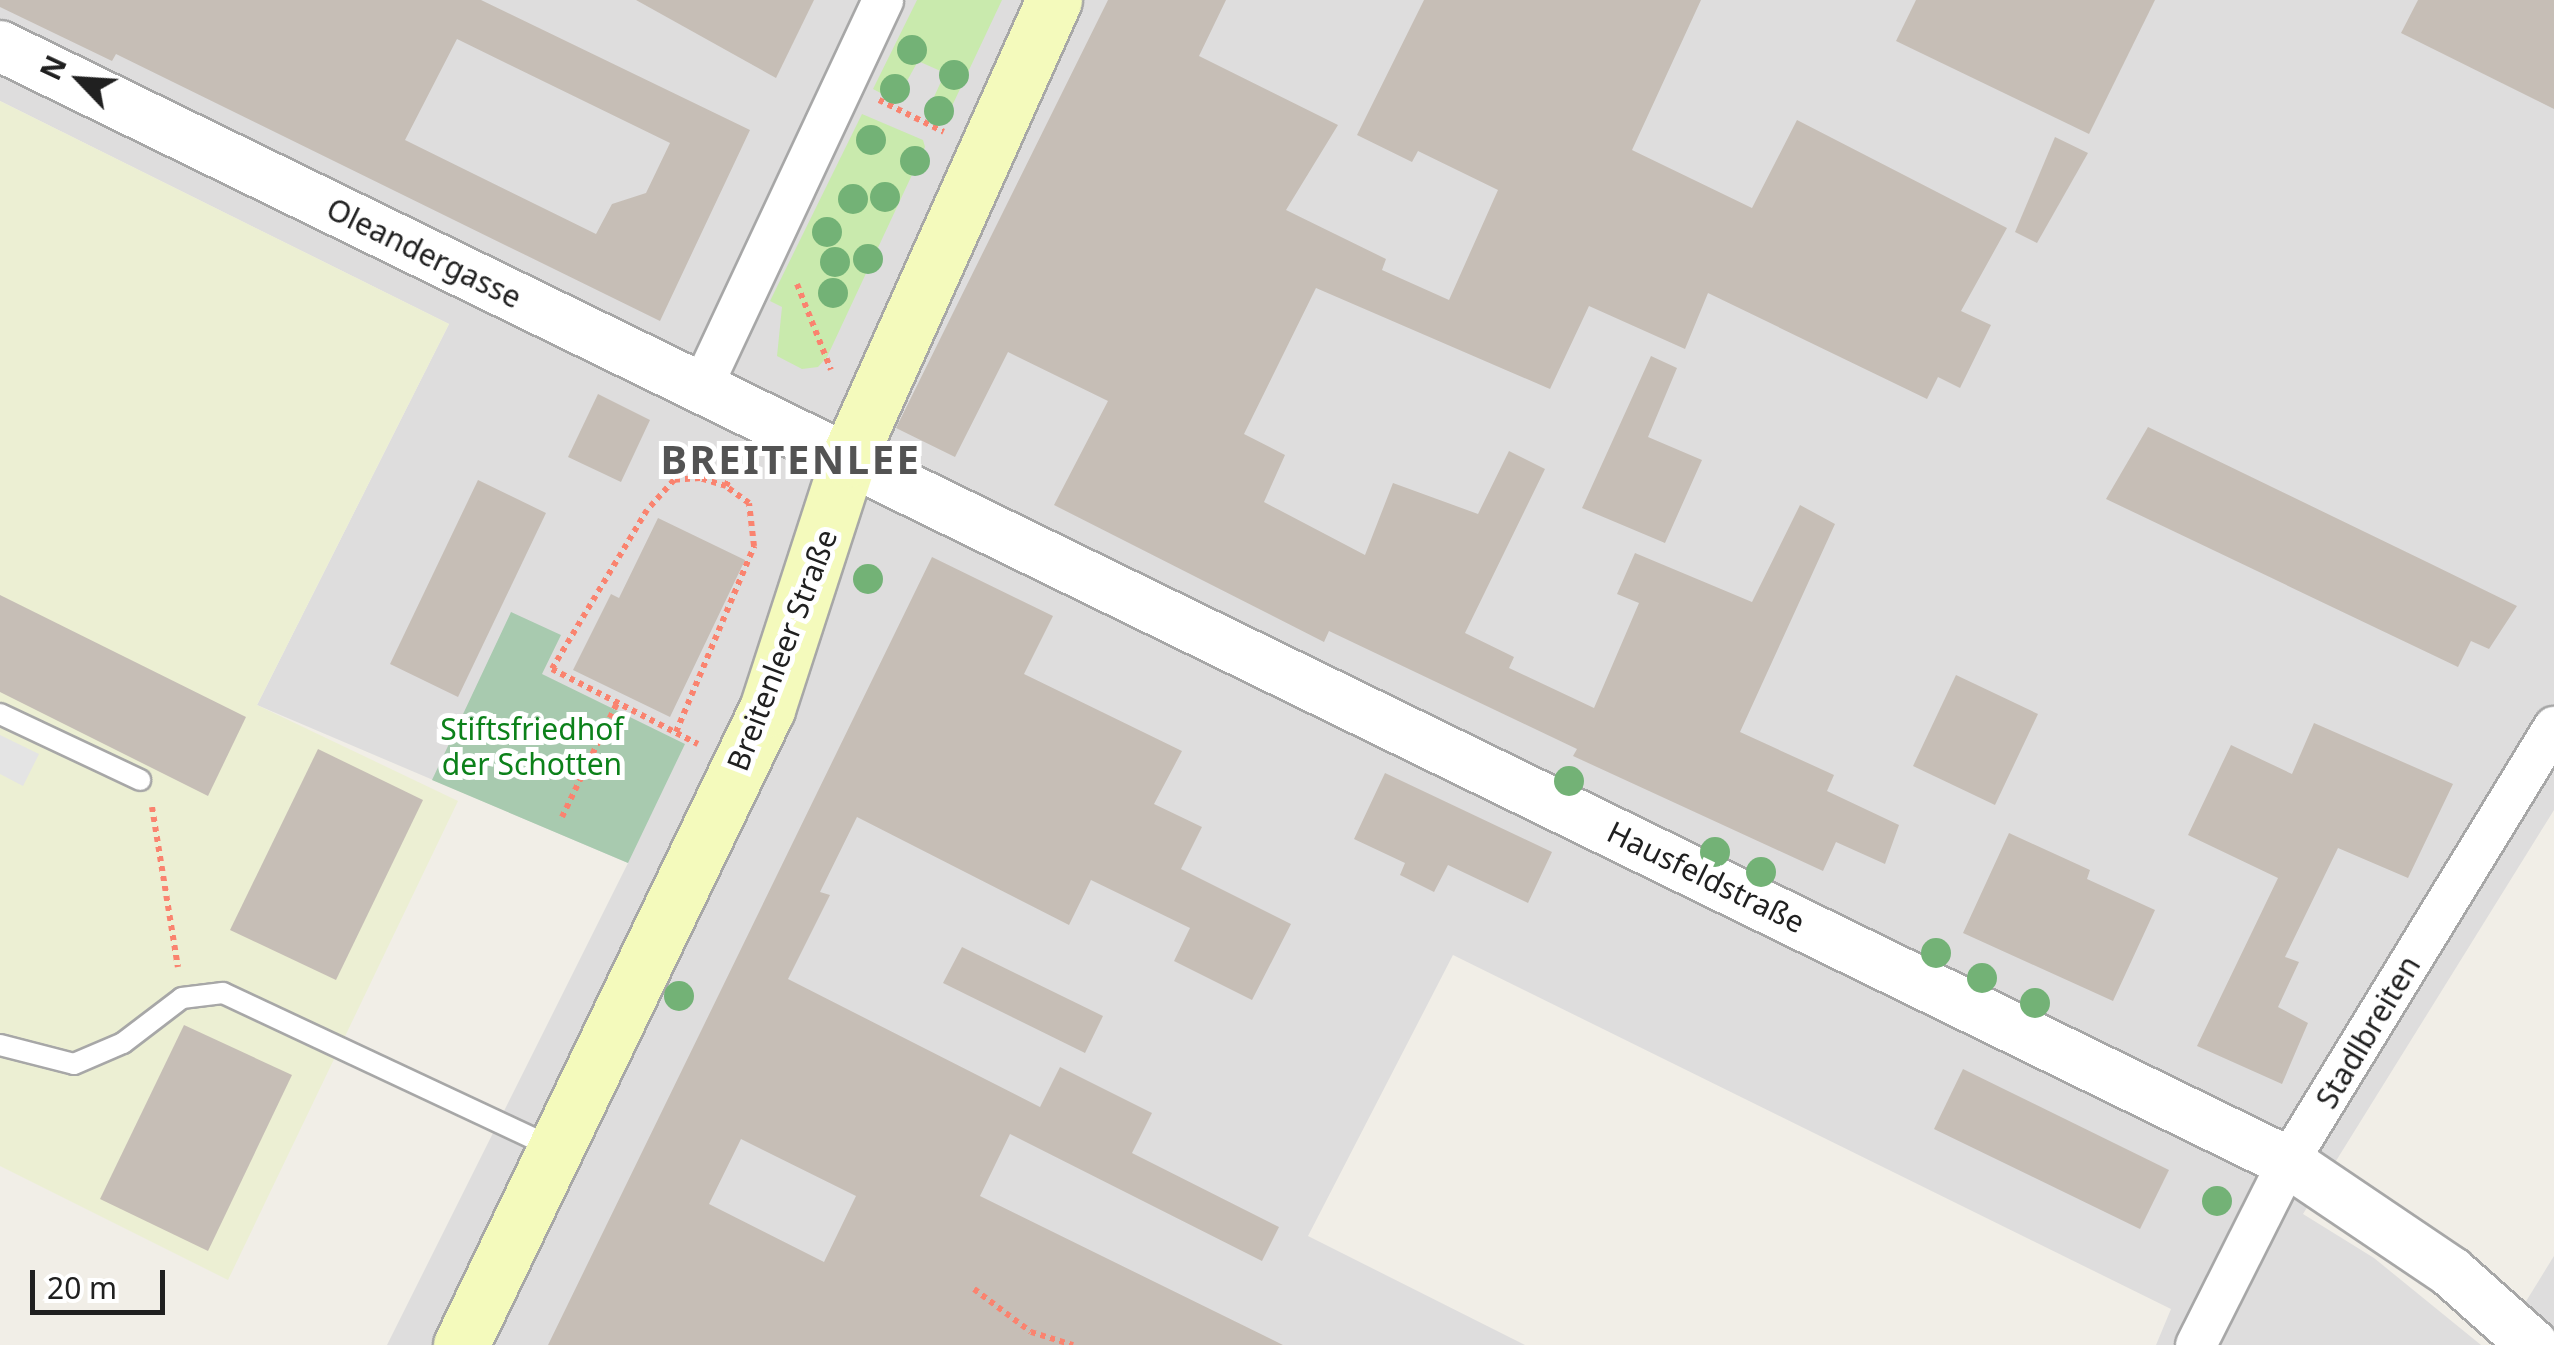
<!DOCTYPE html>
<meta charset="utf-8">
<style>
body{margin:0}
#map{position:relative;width:2554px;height:1345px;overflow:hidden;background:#f1eee7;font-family:"Noto Sans",sans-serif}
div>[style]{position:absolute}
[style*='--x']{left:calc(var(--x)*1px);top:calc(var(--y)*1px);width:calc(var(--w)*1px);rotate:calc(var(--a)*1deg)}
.residential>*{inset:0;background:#dedddd}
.farmland>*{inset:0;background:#ecefd3}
.grass>*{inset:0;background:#c9eaad}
.cemetery>*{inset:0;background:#a8caaf}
.parking>*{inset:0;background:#e4e4e4}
.building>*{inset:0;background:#c6beb6}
.path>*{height:6px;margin-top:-3px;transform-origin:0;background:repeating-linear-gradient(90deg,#fa836f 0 5px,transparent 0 10px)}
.roads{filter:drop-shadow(2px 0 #a7a7a7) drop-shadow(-2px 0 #a7a7a7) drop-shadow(0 2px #a7a7a7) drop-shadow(0 -2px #a7a7a7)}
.service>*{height:20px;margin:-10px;padding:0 10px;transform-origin:10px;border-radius:10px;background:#fff}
.minor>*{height:40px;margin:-20px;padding:0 20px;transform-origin:20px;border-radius:20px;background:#fff}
.tertiary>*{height:50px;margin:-25px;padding:0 25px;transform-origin:25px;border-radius:25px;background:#fff}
.secondary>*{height:55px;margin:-27.5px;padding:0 27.5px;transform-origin:27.5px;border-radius:27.5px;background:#f4fabc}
.trees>*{width:30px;height:30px;margin:-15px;border-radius:50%;background:#73b276}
span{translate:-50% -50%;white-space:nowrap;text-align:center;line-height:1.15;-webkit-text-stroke:10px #fff;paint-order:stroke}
.street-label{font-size:30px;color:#202020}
.park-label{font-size:30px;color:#0c811a}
.district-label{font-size:40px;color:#535353;font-weight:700;letter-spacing:2.5px}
.north{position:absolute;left:30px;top:30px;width:100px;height:100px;-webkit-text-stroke:8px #fff;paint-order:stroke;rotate:295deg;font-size:28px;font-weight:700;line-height:40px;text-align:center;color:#202020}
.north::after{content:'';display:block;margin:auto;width:35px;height:45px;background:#202020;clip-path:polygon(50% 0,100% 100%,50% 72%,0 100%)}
.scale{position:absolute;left:30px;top:1270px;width:135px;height:45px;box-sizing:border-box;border:5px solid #202020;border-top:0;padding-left:12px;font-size:30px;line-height:35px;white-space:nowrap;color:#202020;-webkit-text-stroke:8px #fff;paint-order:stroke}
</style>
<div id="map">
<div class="residential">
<div style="clip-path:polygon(0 0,2554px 0,2554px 810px,2303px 1214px,2374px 1258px,2481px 1345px,2156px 1345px,2171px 1309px,1453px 955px,1308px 1236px,1525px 1345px,387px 1345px,628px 863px,257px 705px,449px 324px,0 101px)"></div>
<div style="clip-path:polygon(2554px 1256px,2554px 1345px,2499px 1345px)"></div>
</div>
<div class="farmland">
<div style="clip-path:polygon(0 101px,449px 324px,257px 705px,458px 801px,228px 1280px,0 1166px)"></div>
</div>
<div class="grass">
<div style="clip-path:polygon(917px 0,1002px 0,944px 123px,930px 119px,928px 110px,945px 73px,918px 61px,896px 101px,873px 89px)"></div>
<div style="clip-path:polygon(862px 114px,923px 140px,925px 147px,827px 357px,818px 367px,802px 369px,777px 356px,782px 307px,770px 301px)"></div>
</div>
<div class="cemetery">
<div style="clip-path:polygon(511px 612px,561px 635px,542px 674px,685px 744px,628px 863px,432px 780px)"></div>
</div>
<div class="parking">
<div style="clip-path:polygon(0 735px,39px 754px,23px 786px,0 774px)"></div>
</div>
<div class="building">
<div style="clip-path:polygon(evenodd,0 0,481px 0,750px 130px,660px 321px,116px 54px,112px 61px,0 7px,0 0,457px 39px,670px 143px,646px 193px,612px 204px,596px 234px,405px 140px,457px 39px)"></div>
<div style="clip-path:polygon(636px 0,814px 0,776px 78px)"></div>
<div style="clip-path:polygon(1108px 0,1226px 0,1199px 56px,1338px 125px,1286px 210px,1386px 259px,1382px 270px,1449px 300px,1498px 190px,1418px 151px,1412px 162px,1357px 135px,1424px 0,1701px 0,1632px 150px,1752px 208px,1797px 120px,2007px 228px,1961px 311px,1991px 325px,1960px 388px,1938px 377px,1927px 399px,1708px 293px,1685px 349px,1589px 306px,1550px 389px,1316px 288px,1244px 434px,1285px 455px,1264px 502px,1365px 555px,1393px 483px,1478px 514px,1509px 451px,1545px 469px,1465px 633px,1514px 657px,1509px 668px,1594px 708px,1639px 603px,1617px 594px,1635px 553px,1752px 602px,1800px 505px,1835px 524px,1740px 732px,1834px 775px,1827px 791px,1899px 825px,1885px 864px,1836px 842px,1823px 871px,1573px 756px,1577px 749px,1329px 631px,1324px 642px,1054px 505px,1108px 401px,1008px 352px,955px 457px,896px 428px)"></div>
<div style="clip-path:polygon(1916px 0,2155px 0,2089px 134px,1896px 41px)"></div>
<div style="clip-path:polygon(2418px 0,2554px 0,2554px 109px,2401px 33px)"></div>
<div style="clip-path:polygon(2055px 137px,2088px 153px,2037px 243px,2015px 232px)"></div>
<div style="clip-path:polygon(1651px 356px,1677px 368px,1648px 437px,1702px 460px,1665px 543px,1582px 508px)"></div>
<div style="clip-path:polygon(598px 394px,650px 420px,621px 482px,568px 457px)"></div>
<div style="clip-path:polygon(2148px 427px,2427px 562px,2517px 606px,2489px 649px,2471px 641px,2458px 667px,2106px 499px)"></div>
<div style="clip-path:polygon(478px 480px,546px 513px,458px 697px,390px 664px)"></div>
<div style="clip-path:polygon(658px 518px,745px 560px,670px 717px,573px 670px,611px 594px,619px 598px)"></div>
<div style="clip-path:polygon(evenodd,932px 557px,1053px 616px,1024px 674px,1182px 751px,1154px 804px,1202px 827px,1181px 869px,1291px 924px,1252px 1000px,1174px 961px,1190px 928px,1091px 880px,1069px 925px,857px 817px,820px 892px,830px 895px,788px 979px,1040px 1107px,1060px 1067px,1152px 1113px,1132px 1153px,1279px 1227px,1262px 1261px,1010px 1134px,980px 1196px,1283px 1345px,548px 1345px,932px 557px,741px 1139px,856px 1196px,824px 1262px,709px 1204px,741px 1139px)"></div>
<div style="clip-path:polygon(0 595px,246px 717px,208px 796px,0 692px)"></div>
<div style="clip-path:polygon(1956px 675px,2038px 714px,1995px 805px,1913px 766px)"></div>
<div style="clip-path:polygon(2314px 723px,2453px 784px,2408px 878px,2338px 848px,2285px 957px,2299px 962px,2278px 1007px,2308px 1023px,2282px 1084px,2197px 1046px,2278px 878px,2188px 835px,2231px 745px,2292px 774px)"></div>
<div style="clip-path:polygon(318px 749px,423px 800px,336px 980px,230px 930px)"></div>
<div style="clip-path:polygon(1385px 773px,1552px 852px,1528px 903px,1448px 865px,1434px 892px,1400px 875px,1405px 863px,1354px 839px)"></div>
<div style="clip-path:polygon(2009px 833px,2090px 870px,2087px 879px,2155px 910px,2113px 1001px,1963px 933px)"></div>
<div style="clip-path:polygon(962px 947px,1103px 1016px,1085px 1053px,943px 983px)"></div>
<div style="clip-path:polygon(184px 1025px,292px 1075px,208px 1251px,100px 1199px)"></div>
<div style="clip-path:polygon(1963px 1069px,2169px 1170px,2140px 1229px,1934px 1129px)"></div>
</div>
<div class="path">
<div style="--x:879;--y:100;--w:72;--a:26.2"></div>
<div style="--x:797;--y:284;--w:92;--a:68.4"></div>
<div style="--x:726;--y:486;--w:30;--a:-66"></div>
<div style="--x:676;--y:732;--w:202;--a:-67.2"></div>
<div style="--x:754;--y:546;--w:43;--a:-96.6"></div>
<div style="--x:749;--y:503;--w:29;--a:-144"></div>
<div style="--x:726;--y:486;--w:27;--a:-163"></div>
<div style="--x:700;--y:478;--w:26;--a:176"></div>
<div style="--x:674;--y:480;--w:40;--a:132"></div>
<div style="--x:647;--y:510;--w:185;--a:120.9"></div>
<div style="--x:552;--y:669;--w:164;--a:27.2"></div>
<div style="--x:152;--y:807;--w:162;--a:80.8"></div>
<div style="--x:562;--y:817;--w:127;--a:-64.2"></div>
<div style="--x:974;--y:1289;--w:71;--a:37"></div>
<div style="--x:1031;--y:1332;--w:44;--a:17.2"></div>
</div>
<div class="roads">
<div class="service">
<div style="--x:0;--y:714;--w:155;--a:25.2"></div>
<div style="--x:0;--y:1045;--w:76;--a:14.4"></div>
<div style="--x:74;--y:1064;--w:53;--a:-23.2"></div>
<div style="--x:123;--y:1043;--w:74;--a:-37.3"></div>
<div style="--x:182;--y:998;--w:41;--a:-7"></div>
<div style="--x:223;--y:993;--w:365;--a:25.1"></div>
</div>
<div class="minor">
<div style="--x:701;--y:389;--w:429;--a:-64.9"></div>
<div style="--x:2196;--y:1345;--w:205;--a:-63.3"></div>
<div style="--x:2288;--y:1162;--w:510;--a:-58.55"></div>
</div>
<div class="tertiary">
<div style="--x:0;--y:46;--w:2546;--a:26"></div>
<div style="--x:2288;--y:1162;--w:197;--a:34"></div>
<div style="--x:2451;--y:1272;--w:110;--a:41.7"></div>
</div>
<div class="secondary">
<div style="--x:461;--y:1345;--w:706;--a:-64.31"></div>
<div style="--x:767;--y:709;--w:263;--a:-72"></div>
<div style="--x:848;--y:459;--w:503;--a:-65.83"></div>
</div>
</div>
<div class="trees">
<div style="left:912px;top:50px"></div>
<div style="left:954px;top:75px"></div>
<div style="left:895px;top:89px"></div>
<div style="left:939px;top:111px"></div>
<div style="left:871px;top:140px"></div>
<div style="left:915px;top:161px"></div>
<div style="left:885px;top:197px"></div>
<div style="left:853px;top:199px"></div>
<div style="left:827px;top:232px"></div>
<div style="left:868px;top:259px"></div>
<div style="left:835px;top:262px"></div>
<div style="left:833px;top:293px"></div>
<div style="left:868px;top:579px"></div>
<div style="left:1569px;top:781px"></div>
<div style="left:1715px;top:852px"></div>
<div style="left:1761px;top:872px"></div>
<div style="left:1936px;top:953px"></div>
<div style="left:1982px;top:978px"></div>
<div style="left:679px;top:996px"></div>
<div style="left:2035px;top:1003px"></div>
<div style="left:2217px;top:1201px"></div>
</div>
<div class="street-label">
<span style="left:424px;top:253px;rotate:26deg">Oleandergasse</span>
<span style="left:782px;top:650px;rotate:-69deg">Breitenleer Straße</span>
<span style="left:1706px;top:877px;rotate:26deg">Hausfeldstraße</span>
<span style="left:2368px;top:1032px;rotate:-59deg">Stadlbreiten</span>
</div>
<div class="park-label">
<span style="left:532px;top:746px">Stiftsfriedhof<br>der Schotten</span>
</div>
<div class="district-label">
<span style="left:791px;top:459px">BREITENLEE</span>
</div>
<div class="north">N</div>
<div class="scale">20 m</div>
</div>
